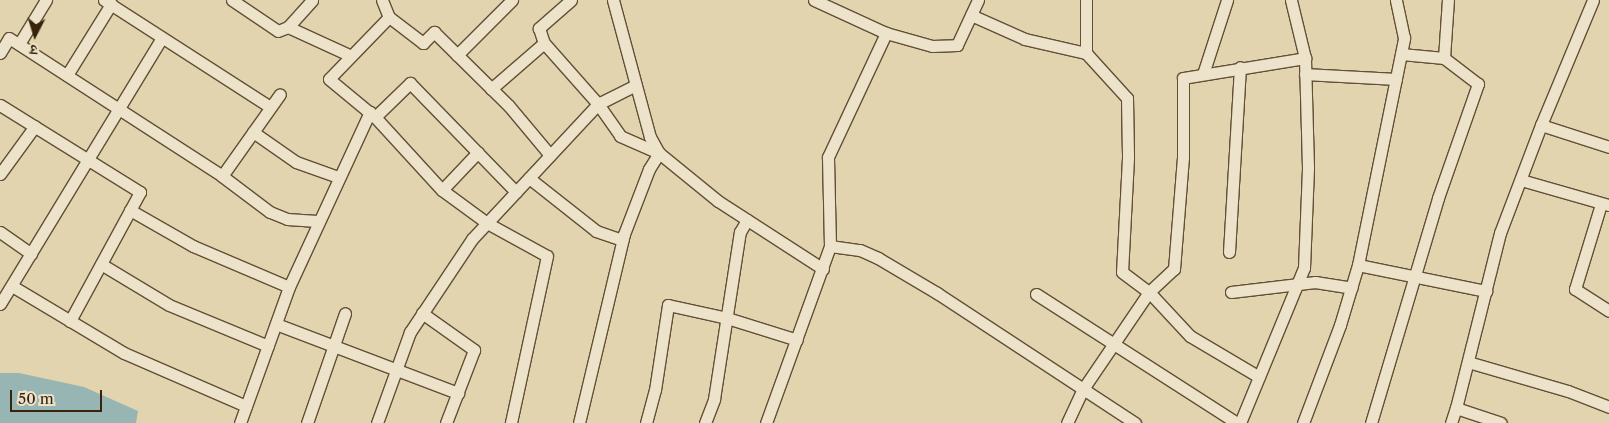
<!DOCTYPE html>
<meta charset="utf-8">
<style>
body{margin:0}
#map{position:relative;width:1609px;height:423px;overflow:hidden;background:#e1d4ae;font-family:"Libre Caslon Text","Noto Serif Devanagari",serif}
div>[style]{position:absolute}
[style*='--x']{left:calc(var(--x)*1px);top:calc(var(--y)*1px);width:calc(var(--w)*1px);rotate:calc(var(--a)*1deg)}
.water>*{inset:0;background:#97b6b3}
.roads{filter:drop-shadow(1px 0 #624f35) drop-shadow(-1px 0 #624f35) drop-shadow(0 1px #624f35) drop-shadow(0 -1px #624f35)}
.street>*{height:11px;margin:-5.5px;padding:0 5.5px;transform-origin:5.5px;border-radius:5.5px;background:#ece3ca}
span{translate:-50% -50%;white-space:nowrap;text-align:center;line-height:1.15;-webkit-text-stroke:4px #ece3ca;paint-order:stroke}
.north{position:absolute;left:10px;top:10px;width:50px;height:50px;-webkit-text-stroke:4px #ece3ca;paint-order:stroke;rotate:185deg;font-size:14px;font-weight:700;line-height:20px;text-align:center;color:#38230d}
.north::after{content:'';display:block;margin:auto;width:18px;height:22px;background:#38230d;clip-path:polygon(50% 0,100% 100%,50% 72%,0 100%)}
.scale{position:absolute;left:10px;top:390px;width:92px;height:22px;box-sizing:border-box;border:2px solid #38230d;border-top:0;padding-left:6px;font-size:15px;line-height:18px;white-space:nowrap;color:#38230d;-webkit-text-stroke:4px #ece3ca;paint-order:stroke}
</style>
<div id="map">
<div class="water">
<div style="clip-path:polygon(0 373px,19px 373px,84px 387px,138px 411px,136px 423px,0 423px)"></div>
</div>
<div class="roads">
<div class="street">
<div style="--x:104;--y:0;--w:197;--a:32.8"></div>
<div style="--x:232;--y:0;--w:55;--a:34"></div>
<div style="--x:278;--y:31;--w:11;--a:-22"></div>
<div style="--x:288;--y:27;--w:36;--a:-48"></div>
<div style="--x:382;--y:0;--w:18;--a:68"></div>
<div style="--x:389;--y:17;--w:86;--a:134.1"></div>
<div style="--x:329;--y:79;--w:60;--a:39.6"></div>
<div style="--x:375;--y:117;--w:99;--a:47.5"></div>
<div style="--x:442;--y:190;--w:56;--a:36.3"></div>
<div style="--x:487;--y:223;--w:68;--a:28.8"></div>
<div style="--x:547;--y:256;--w:171;--a:102.2"></div>
<div style="--x:571;--y:0;--w:43;--a:138.8"></div>
<div style="--x:539;--y:28;--w:16;--a:72"></div>
<div style="--x:544;--y:43;--w:81;--a:48.5"></div>
<div style="--x:598;--y:104;--w:39;--a:55"></div>
<div style="--x:620;--y:136;--w:43;--a:23.6"></div>
<div style="--x:659;--y:153;--w:19;--a:122"></div>
<div style="--x:649;--y:169;--w:70;--a:111"></div>
<div style="--x:624;--y:234;--w:194;--a:103.4"></div>
<div style="--x:613;--y:0;--w:142;--a:74.9"></div>
<div style="--x:650;--y:137;--w:18;--a:61"></div>
<div style="--x:659;--y:153;--w:76;--a:39.1"></div>
<div style="--x:718;--y:201;--w:125;--a:32.9"></div>
<div style="--x:814;--y:0;--w:79;--a:24.6"></div>
<div style="--x:886;--y:33;--w:48;--a:15.8"></div>
<div style="--x:932;--y:46;--w:25;--a:-2"></div>
<div style="--x:957;--y:45;--w:50;--a:-65"></div>
<div style="--x:1086;--y:0;--w:53;--a:90"></div>
<div style="--x:1086;--y:53;--w:61;--a:47.7"></div>
<div style="--x:1127;--y:98;--w:60;--a:89"></div>
<div style="--x:1128;--y:158;--w:114;--a:93"></div>
<div style="--x:1122;--y:272;--w:34;--a:37"></div>
<div style="--x:1149;--y:292;--w:60;--a:47"></div>
<div style="--x:1190;--y:336;--w:80;--a:30.7"></div>
<div style="--x:971;--y:15;--w:59;--a:24"></div>
<div style="--x:1025;--y:39;--w:63;--a:12.9"></div>
<div style="--x:389;--y:17;--w:43;--a:37.4"></div>
<div style="--x:423;--y:43;--w:16;--a:-45"></div>
<div style="--x:434;--y:32;--w:105;--a:44.6"></div>
<div style="--x:509;--y:106;--w:64;--a:50.1"></div>
<div style="--x:288;--y:27;--w:69;--a:24.7"></div>
<div style="--x:19;--y:44;--w:52;--a:-58.5"></div>
<div style="--x:0;--y:53;--w:17;--a:-59"></div>
<div style="--x:9;--y:38;--w:254;--a:32.9"></div>
<div style="--x:222;--y:176;--w:60;--a:36.9"></div>
<div style="--x:270;--y:212;--w:18;--a:22"></div>
<div style="--x:287;--y:219;--w:30;--a:4"></div>
<div style="--x:457;--y:55;--w:78;--a:-45"></div>
<div style="--x:1444;--y:58;--w:58;--a:-86.1"></div>
<div style="--x:1203;--y:74;--w:78;--a:-72"></div>
<div style="--x:1305;--y:74;--w:91;--a:3.1"></div>
<div style="--x:67;--y:75;--w:84;--a:-58.2"></div>
<div style="--x:491;--y:89;--w:70;--a:-41"></div>
<div style="--x:0;--y:105;--w:165;--a:31.9"></div>
<div style="--x:140;--y:192;--w:147;--a:118.5"></div>
<div style="--x:375;--y:117;--w:49;--a:-44.2"></div>
<div style="--x:410;--y:83;--w:152;--a:45.8"></div>
<div style="--x:1541;--y:125;--w:135;--a:-67.4"></div>
<div style="--x:253;--y:132;--w:52;--a:34.9"></div>
<div style="--x:296;--y:162;--w:45;--a:19.7"></div>
<div style="--x:0;--y:174;--w:59;--a:-53.9"></div>
<div style="--x:222;--y:176;--w:100;--a:-54.7"></div>
<div style="--x:529;--y:178;--w:85;--a:38.3"></div>
<div style="--x:596;--y:231;--w:28;--a:19"></div>
<div style="--x:1521;--y:180;--w:91;--a:15.9"></div>
<div style="--x:442;--y:190;--w:52;--a:-46.5"></div>
<div style="--x:1601;--y:204;--w:89;--a:107"></div>
<div style="--x:1575;--y:289;--w:40;--a:32.9"></div>
<div style="--x:130;--y:210;--w:73;--a:29.7"></div>
<div style="--x:193;--y:246;--w:104;--a:23.1"></div>
<div style="--x:0;--y:232;--w:38;--a:35"></div>
<div style="--x:830;--y:246;--w:30;--a:8"></div>
<div style="--x:860;--y:250;--w:20;--a:24"></div>
<div style="--x:878;--y:258;--w:69;--a:30.7"></div>
<div style="--x:937;--y:293;--w:237;--a:33.3"></div>
<div style="--x:1229;--y:252;--w:185;--a:-86.6"></div>
<div style="--x:101;--y:264;--w:79;--a:31.1"></div>
<div style="--x:169;--y:305;--w:107;--a:22.5"></div>
<div style="--x:1358;--y:265;--w:131;--a:11.5"></div>
<div style="--x:12;--y:286;--w:131;--a:30.9"></div>
<div style="--x:124;--y:353;--w:133;--a:23.5"></div>
<div style="--x:1231;--y:292;--w:85;--a:-6.8"></div>
<div style="--x:1315;--y:282;--w:37;--a:9"></div>
<div style="--x:1036;--y:294;--w:239;--a:32.7"></div>
<div style="--x:0;--y:304;--w:311;--a:-58.7"></div>
<div style="--x:422;--y:313;--w:64;--a:35.4"></div>
<div style="--x:474;--y:350;--w:78;--a:111"></div>
<div style="--x:276;--y:324;--w:195;--a:20.8"></div>
<div style="--x:1468;--y:362;--w:104;--a:16.2"></div>
<div style="--x:1568;--y:391;--w:44;--a:21.3"></div>
<div style="--x:1456;--y:408;--w:180;--a:-75.9"></div>
<div style="--x:1500;--y:233;--w:116;--a:-69.2"></div>
<div style="--x:1541;--y:125;--w:71;--a:17.9"></div>
<div style="--x:240;--y:423;--w:145;--a:-70.2"></div>
<div style="--x:289;--y:287;--w:193;--a:-65.2"></div>
<div style="--x:307;--y:423;--w:116;--a:-70.9"></div>
<div style="--x:377;--y:423;--w:97;--a:-70.1"></div>
<div style="--x:410;--y:332;--w:112;--a:-56.3"></div>
<div style="--x:472;--y:239;--w:185;--a:-47"></div>
<div style="--x:598;--y:104;--w:42;--a:-26.6"></div>
<div style="--x:646;--y:423;--w:34;--a:-75"></div>
<div style="--x:655;--y:390;--w:86;--a:-81.3"></div>
<div style="--x:668;--y:305;--w:60;--a:12.4"></div>
<div style="--x:727;--y:318;--w:73;--a:17.4"></div>
<div style="--x:705;--y:423;--w:26;--a:-69"></div>
<div style="--x:714;--y:399;--w:169;--a:-81.2"></div>
<div style="--x:740;--y:232;--w:14;--a:-60"></div>
<div style="--x:766;--y:423;--w:188;--a:-70.1"></div>
<div style="--x:830;--y:246;--w:89;--a:-91.3"></div>
<div style="--x:828;--y:157;--w:137;--a:-64.9"></div>
<div style="--x:1067;--y:423;--w:38;--a:-65"></div>
<div style="--x:1083;--y:389;--w:117;--a:-55.8"></div>
<div style="--x:1149;--y:292;--w:34;--a:-43"></div>
<div style="--x:1174;--y:269;--w:112;--a:-85.4"></div>
<div style="--x:1183;--y:157;--w:79;--a:-90"></div>
<div style="--x:1183;--y:78;--w:124;--a:-9.3"></div>
<div style="--x:1240;--y:423;--w:168;--a:-67.6"></div>
<div style="--x:1304;--y:268;--w:101;--a:-87.7"></div>
<div style="--x:1308;--y:167;--w:109;--a:-91.6"></div>
<div style="--x:1305;--y:58;--w:60;--a:-103.6"></div>
<div style="--x:1303;--y:423;--w:105;--a:-69.3"></div>
<div style="--x:1340;--y:325;--w:63;--a:-73.3"></div>
<div style="--x:1358;--y:265;--w:232;--a:-78.5"></div>
<div style="--x:1404;--y:38;--w:39;--a:-102"></div>
<div style="--x:1371;--y:423;--w:235;--a:-73.4"></div>
<div style="--x:1438;--y:198;--w:121;--a:-70.7"></div>
<div style="--x:1478;--y:84;--w:43;--a:-142.6"></div>
<div style="--x:1444;--y:58;--w:43;--a:-174.7"></div>
<div style="--x:1451;--y:423;--w:16;--a:-72"></div>
<div style="--x:1456;--y:408;--w:47;--a:18.4"></div>
</div>
</div>
<div class="north">उ</div>
<div class="scale">50 m</div>
</div>
